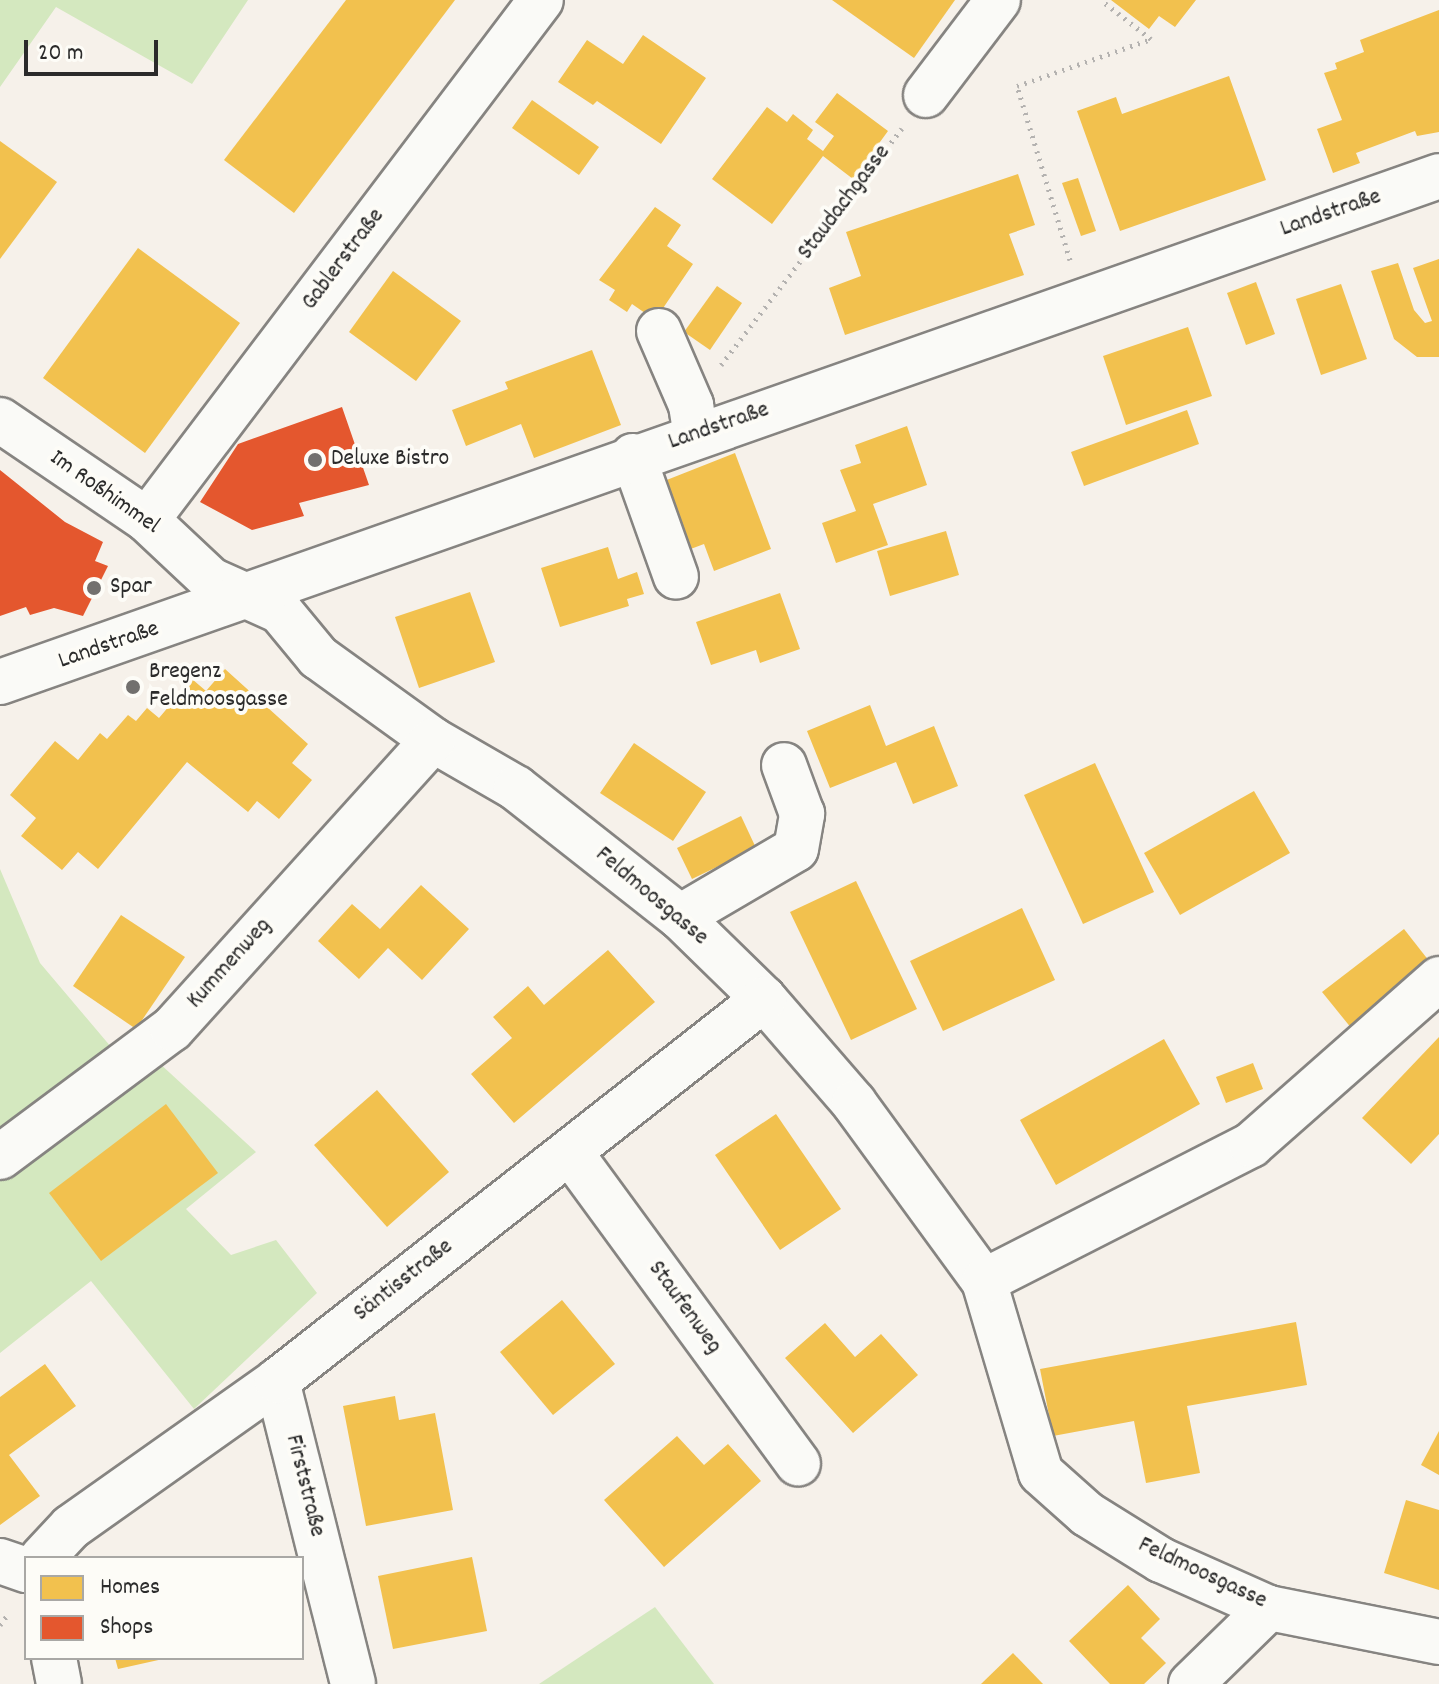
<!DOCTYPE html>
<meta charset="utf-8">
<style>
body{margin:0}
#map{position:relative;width:1439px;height:1684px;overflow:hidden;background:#f6f1ea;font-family:Dekko,sans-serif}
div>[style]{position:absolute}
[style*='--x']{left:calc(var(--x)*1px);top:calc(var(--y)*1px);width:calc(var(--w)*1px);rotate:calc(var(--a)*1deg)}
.green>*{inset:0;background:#d4e8bf}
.homes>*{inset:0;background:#f2c14e}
.shops>*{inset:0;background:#e4572e}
.path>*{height:5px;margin-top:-2.5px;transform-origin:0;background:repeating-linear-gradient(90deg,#b4b2b0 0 2px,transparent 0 8px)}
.roads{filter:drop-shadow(2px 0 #868481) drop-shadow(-2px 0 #868481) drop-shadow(0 2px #868481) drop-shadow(0 -2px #868481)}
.minor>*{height:44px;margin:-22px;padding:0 22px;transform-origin:22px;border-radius:22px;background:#fafaf7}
.dots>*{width:22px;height:22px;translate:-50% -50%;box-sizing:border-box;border:4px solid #fdfcf7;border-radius:50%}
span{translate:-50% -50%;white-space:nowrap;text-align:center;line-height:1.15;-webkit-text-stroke:8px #fdfcf7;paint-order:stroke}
.street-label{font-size:24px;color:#2b2b2b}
.poi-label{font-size:24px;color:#2b2b2b}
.left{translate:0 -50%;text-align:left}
.legend{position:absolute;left:24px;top:1556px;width:280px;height:104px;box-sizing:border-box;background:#fdfcf7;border:2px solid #a9a8a5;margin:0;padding:10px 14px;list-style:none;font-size:24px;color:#2b2b2b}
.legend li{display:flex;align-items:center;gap:16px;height:40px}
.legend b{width:40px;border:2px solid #a9a8a5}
.scale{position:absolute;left:24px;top:40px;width:134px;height:36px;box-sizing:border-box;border:4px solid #2b2b2b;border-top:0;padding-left:10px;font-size:24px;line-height:28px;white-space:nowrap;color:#2b2b2b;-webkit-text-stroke:6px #fdfcf7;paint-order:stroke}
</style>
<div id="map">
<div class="green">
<div style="clip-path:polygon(0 0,248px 0,192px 84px,56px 7px,0 87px)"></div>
<div style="clip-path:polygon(0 869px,40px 963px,139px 1080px,158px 1062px,256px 1152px,186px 1209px,231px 1255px,276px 1240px,317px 1293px,194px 1409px,91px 1281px,0 1353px)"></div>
<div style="clip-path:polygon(655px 1607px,714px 1684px,539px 1684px)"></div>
</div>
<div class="homes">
<div style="clip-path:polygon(346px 0,455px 0,294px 213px,224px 160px)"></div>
<div style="clip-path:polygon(832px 0,955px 0,914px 58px)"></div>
<div style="clip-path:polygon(1111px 0,1196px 0,1175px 27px,1159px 16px,1149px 29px)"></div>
<div style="clip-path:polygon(1439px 10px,1439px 132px,1417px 136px,1415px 131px,1356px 153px,1360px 163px,1333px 173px,1317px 129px,1342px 120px,1324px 73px,1337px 69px,1335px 63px,1364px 52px,1360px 40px)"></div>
<div style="clip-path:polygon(643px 35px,706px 78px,661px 144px,597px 101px,593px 105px,558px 82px,587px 40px,623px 64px)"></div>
<div style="clip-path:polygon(1229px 76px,1266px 180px,1120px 231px,1077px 111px,1116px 97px,1122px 114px)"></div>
<div style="clip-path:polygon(837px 93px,888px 131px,853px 179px,823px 156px,772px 224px,712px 179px,767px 107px,787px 122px,793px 114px,813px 130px,807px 139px,823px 151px,834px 136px,815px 122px)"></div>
<div style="clip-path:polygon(532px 100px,599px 147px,579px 175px,512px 128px)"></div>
<div style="clip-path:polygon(0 141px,57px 182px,0 259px)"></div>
<div style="clip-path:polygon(1018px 174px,1035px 225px,1009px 234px,1024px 275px,845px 335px,829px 288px,861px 276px,846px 232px)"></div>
<div style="clip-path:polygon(1078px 178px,1096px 231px,1081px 236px,1062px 183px)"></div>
<div style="clip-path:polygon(655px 207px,681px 225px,667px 246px,693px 264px,655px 320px,632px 304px,627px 312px,609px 300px,615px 290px,599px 280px)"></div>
<div style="clip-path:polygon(138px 248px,240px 323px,145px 453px,43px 378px)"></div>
<div style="clip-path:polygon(1439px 259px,1439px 357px,1417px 357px,1394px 339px,1371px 271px,1398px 263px,1414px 310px,1425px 323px,1432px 321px,1413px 268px)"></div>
<div style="clip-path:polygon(393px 271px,461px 321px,416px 381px,349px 332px)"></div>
<div style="clip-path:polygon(1256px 282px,1275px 334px,1246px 345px,1227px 293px)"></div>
<div style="clip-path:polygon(1341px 284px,1367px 359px,1321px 375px,1296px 299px)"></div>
<div style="clip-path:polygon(717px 286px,742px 303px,710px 350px,684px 332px)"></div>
<div style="clip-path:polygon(1188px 327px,1212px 396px,1126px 425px,1103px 356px)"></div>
<div style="clip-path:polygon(592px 350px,621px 425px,534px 458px,521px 424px,466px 446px,452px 410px,508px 389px,505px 382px)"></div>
<div style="clip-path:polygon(1187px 410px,1199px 444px,1084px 486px,1071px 452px)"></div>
<div style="clip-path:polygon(907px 426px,927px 485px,873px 504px,888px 545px,836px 563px,822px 523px,856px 511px,840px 470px,861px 463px,855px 445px)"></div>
<div style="clip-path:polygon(735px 453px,771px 549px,714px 571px,704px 544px,680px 553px,654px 485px)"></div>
<div style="clip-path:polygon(946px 531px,959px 575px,890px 596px,877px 551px)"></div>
<div style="clip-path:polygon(608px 547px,618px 579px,637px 572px,644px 594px,627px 599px,629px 606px,560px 627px,541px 568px)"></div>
<div style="clip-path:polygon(470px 592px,495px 662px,419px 688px,395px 617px)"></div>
<div style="clip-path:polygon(780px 593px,800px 649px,760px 663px,756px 650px,711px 665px,696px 622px)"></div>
<div style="clip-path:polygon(225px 669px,308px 744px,292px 763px,312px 780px,279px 819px,257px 801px,248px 812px,187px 762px,98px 869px,78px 852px,62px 870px,21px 836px,36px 818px,10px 795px,55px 741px,78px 760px,100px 733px,107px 739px,128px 715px,136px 721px,147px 708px,159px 718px,192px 679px,206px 691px)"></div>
<div style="clip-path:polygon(870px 705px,886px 746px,934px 726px,958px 786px,913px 804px,896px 762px,830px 788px,807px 731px)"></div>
<div style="clip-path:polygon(634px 743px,706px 792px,673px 841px,600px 793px)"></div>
<div style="clip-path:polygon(1095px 763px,1154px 892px,1083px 924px,1024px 795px)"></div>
<div style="clip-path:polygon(1254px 791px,1290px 853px,1180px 915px,1144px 853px)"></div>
<div style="clip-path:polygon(741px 816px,756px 848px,692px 879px,677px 848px)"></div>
<div style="clip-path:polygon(856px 881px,917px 1009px,851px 1040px,790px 912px)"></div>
<div style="clip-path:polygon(421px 885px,469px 929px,422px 980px,388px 948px,359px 979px,318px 941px,352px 904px,380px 929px)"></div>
<div style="clip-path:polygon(1022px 908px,1055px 980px,943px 1031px,910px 961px)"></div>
<div style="clip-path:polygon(121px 915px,185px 957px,136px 1029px,73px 986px)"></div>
<div style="clip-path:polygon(1404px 929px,1433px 966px,1352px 1029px,1322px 992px)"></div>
<div style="clip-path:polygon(608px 950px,655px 1002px,514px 1123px,471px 1074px,512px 1038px,493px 1017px,528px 986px,544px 1005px)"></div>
<div style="clip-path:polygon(1439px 1037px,1439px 1134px,1411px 1164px,1362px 1118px)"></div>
<div style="clip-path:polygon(1164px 1039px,1200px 1104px,1056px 1185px,1020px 1120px)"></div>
<div style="clip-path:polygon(1253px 1063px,1263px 1089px,1226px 1103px,1216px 1077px)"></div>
<div style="clip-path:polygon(377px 1090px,449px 1172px,387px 1227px,314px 1145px)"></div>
<div style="clip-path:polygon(166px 1104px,218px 1173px,101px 1261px,49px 1193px)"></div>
<div style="clip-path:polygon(776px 1114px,841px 1209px,780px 1250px,715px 1155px)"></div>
<div style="clip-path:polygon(562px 1300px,615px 1364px,553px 1415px,500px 1352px)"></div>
<div style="clip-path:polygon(1296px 1322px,1307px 1385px,1187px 1406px,1200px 1473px,1146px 1483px,1134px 1421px,1053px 1436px,1040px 1369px)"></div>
<div style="clip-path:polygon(825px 1323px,855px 1357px,881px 1334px,918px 1375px,853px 1433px,785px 1358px)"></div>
<div style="clip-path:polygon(45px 1364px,76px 1406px,9px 1455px,40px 1496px,0 1525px,0 1397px)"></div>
<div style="clip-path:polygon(395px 1396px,399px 1420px,435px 1413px,453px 1510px,366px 1526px,343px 1406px)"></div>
<div style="clip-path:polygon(1439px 1431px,1439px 1475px,1421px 1465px)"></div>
<div style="clip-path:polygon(677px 1436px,704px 1465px,728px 1444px,761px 1481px,664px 1567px,604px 1500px)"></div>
<div style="clip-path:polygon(1406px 1500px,1439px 1510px,1439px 1590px,1384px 1573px)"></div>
<div style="clip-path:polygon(472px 1557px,487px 1631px,393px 1649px,378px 1576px)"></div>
<div style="clip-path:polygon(1128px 1585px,1160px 1619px,1141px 1638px,1166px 1663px,1144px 1684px,1110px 1684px,1069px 1641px)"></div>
<div style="clip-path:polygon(1013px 1653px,1043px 1684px,981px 1684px)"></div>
<div style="clip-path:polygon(115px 1658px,163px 1658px,163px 1659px,118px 1669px)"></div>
</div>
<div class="shops">
<div style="clip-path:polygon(342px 407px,369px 485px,299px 503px,304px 516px,252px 530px,200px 502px,238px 444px)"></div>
<div style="clip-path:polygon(0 470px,65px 522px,103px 542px,95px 561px,108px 566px,83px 616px,54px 608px,30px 615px,26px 607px,0 616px)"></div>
</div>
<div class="path">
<div style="--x:1070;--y:260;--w:182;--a:-106.9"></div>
<div style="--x:1017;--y:86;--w:142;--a:-19.3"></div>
<div style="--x:1151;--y:39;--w:63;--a:-142"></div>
<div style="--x:721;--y:365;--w:298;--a:-52.6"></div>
<div style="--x:0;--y:1625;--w:15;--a:-53"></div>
</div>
<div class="roads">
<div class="minor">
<div style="--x:926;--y:95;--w:119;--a:-52.8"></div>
<div style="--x:659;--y:331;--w:81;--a:66.6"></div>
<div style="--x:691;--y:405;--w:30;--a:81"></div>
<div style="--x:0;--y:420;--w:178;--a:34.2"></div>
<div style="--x:147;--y:520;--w:88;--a:43.2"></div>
<div style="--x:211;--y:580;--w:76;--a:24.2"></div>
<div style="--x:280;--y:611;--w:60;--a:50.4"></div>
<div style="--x:318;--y:657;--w:142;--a:35.8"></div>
<div style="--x:433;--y:740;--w:96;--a:30"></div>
<div style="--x:516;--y:788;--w:209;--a:38.2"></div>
<div style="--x:680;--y:917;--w:117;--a:44.3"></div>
<div style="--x:764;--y:999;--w:138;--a:49.1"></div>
<div style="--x:854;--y:1103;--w:220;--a:53.9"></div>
<div style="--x:984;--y:1281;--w:200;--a:73.5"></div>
<div style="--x:1041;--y:1473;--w:62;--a:41.7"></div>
<div style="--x:1087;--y:1514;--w:87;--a:31.9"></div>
<div style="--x:1161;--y:1560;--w:118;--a:24"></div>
<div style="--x:1269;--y:1608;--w:173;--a:11.3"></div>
<div style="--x:633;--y:456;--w:128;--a:70.4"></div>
<div style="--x:147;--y:520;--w:652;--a:-52.85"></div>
<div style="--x:0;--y:682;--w:1525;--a:-19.37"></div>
<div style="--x:680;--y:917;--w:134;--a:-30.4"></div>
<div style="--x:796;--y:849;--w:36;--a:-80"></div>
<div style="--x:802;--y:814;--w:52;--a:-110.2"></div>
<div style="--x:570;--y:1152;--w:386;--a:53.8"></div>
<div style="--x:0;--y:1157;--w:214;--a:-36.7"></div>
<div style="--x:172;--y:1029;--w:389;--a:-47.9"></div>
<div style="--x:984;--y:1281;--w:300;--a:-27"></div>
<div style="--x:1251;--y:1145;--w:251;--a:-41.4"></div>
<div style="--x:277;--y:1381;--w:312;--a:75.9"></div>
<div style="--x:42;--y:1558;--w:42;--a:-46.9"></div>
<div style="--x:71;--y:1527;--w:252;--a:-35.3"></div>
<div style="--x:277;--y:1381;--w:619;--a:-38.11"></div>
<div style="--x:0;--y:1561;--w:28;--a:19"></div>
<div style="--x:54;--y:1658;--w:26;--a:79"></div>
<div style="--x:1191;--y:1684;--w:109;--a:-44.3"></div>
</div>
</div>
<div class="dots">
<div style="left:315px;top:460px;background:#72706e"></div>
<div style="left:94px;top:588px;background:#72706e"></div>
<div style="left:133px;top:687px;background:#72706e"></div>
</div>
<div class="street-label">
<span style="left:845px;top:203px;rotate:-53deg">Staudachgasse</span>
<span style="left:1331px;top:214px;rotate:-19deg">Landstraße</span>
<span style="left:344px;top:260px;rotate:-53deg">Gablerstraße</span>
<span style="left:719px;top:427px;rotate:-19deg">Landstraße</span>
<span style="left:104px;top:493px;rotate:35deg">Im Roßhimmel</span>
<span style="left:109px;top:646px;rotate:-19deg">Landstraße</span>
<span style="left:651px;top:897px;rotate:40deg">Feldmoosgasse</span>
<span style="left:230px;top:964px;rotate:-48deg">Kummenweg</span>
<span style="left:404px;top:1281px;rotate:-38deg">Säntisstraße</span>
<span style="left:684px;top:1308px;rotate:54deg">Staufenweg</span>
<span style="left:304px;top:1486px;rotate:76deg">Firststraße</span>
<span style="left:1202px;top:1574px;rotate:25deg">Feldmoosgasse</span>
</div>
<div class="poi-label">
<span class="left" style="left:331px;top:460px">Deluxe Bistro</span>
<span class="left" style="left:110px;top:588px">Spar</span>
<span class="left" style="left:149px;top:687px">Bregenz<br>Feldmoosgasse</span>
</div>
<ul class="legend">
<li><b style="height:22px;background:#f2c14e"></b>Homes</li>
<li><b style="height:22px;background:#e4572e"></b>Shops</li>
</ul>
<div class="scale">20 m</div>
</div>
